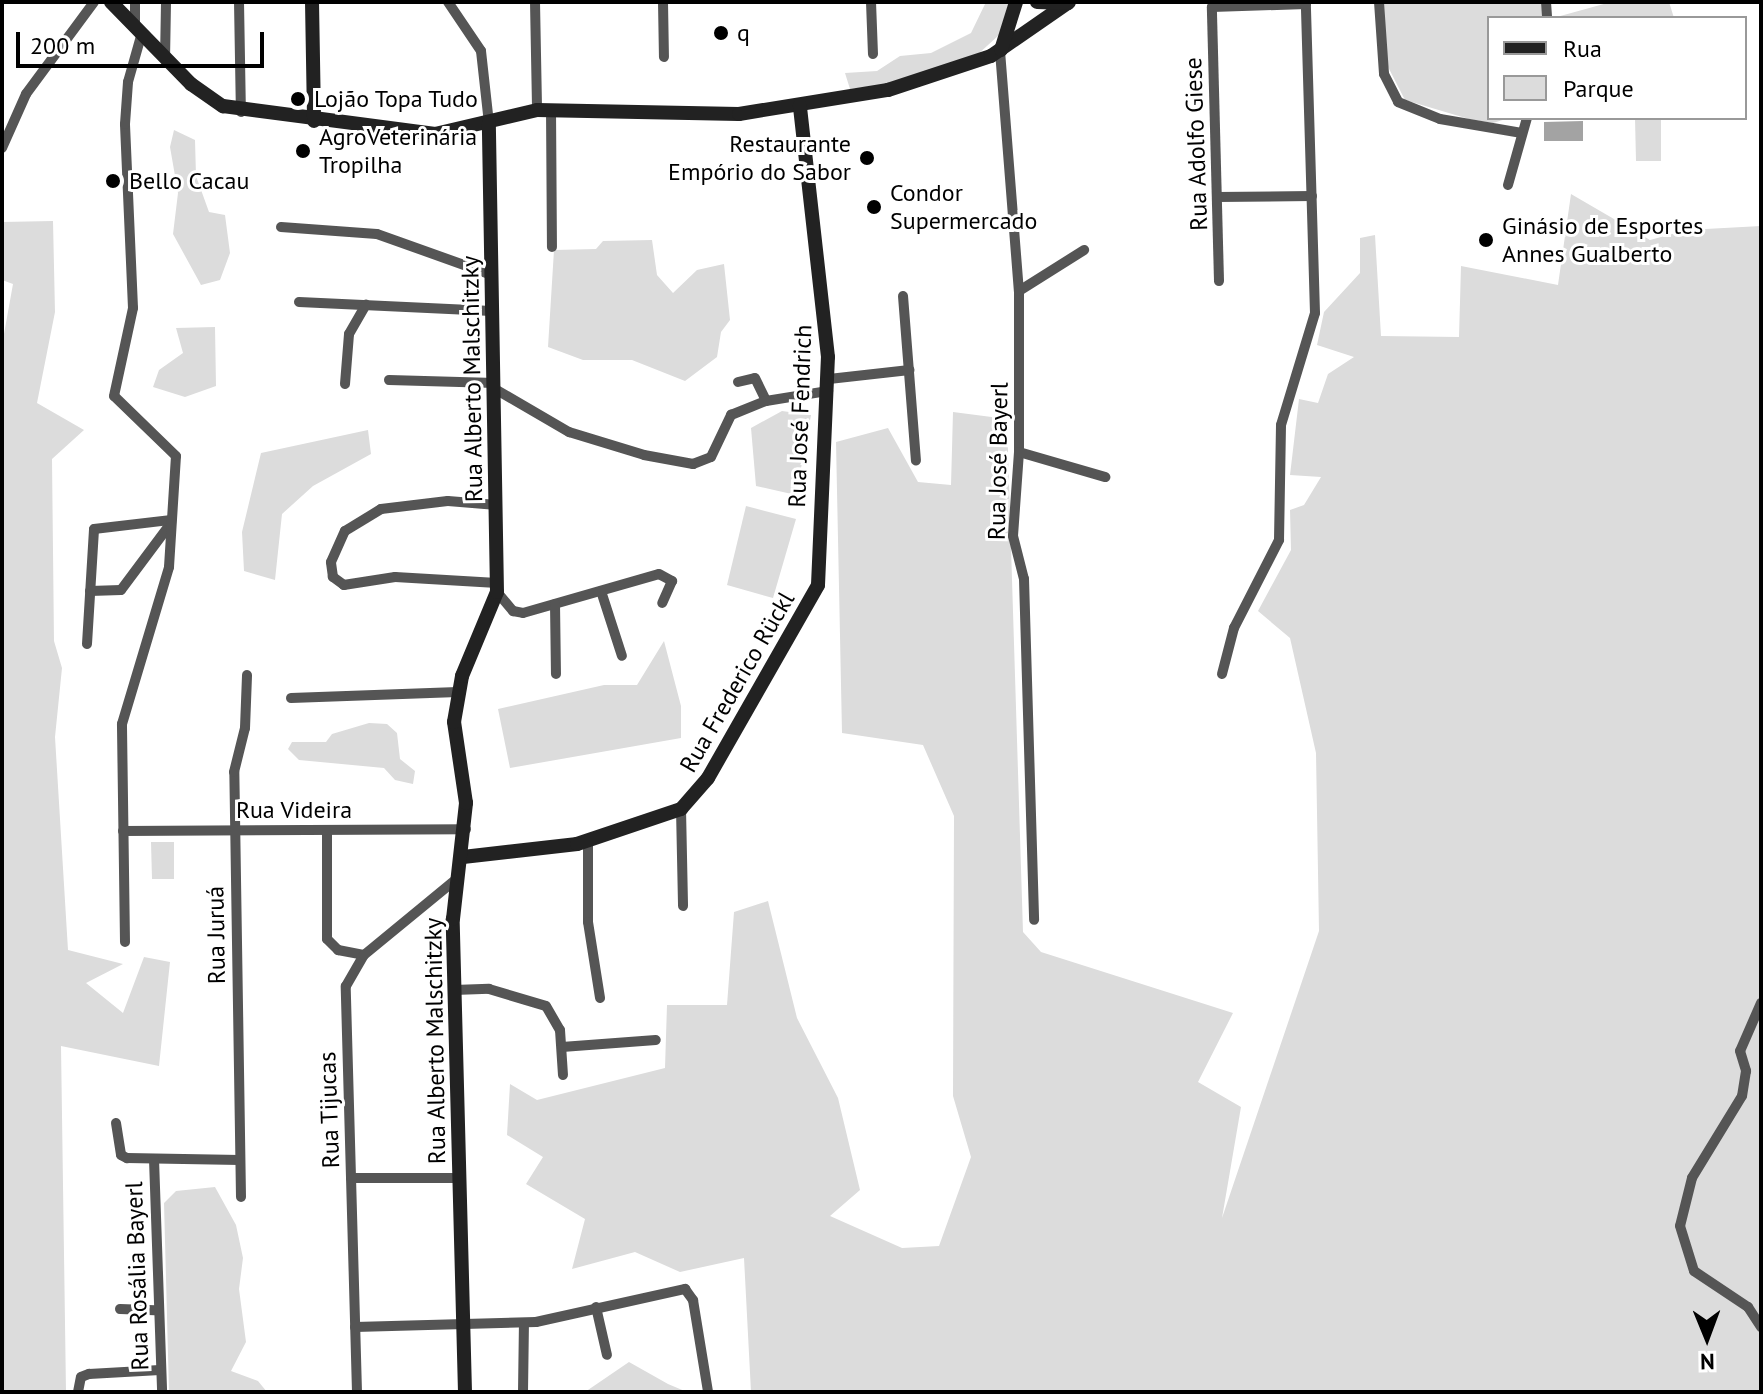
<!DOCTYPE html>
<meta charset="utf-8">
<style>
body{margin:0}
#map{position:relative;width:1763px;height:1394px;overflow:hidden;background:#fff;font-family:"PT Sans",sans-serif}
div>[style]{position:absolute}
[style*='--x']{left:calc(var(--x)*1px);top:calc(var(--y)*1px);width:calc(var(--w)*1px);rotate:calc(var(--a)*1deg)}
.green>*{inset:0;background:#dcdcdc}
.water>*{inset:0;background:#a3a3a3}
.street>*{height:10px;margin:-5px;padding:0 5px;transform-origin:5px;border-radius:5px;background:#555}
.secondary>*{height:14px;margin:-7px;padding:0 7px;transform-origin:7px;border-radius:7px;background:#222}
.dots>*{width:22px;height:22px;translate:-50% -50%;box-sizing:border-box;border:4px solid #fff;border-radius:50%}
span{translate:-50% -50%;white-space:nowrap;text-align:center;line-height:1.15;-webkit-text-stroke:6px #fff;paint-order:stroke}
.poi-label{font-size:24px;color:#000}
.left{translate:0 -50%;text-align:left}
.right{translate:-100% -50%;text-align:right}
.street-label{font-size:24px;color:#000}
.frame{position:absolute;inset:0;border:4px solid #000;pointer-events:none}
.legend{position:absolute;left:1487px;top:16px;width:260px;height:104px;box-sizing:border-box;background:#fff;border:2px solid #999;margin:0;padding:10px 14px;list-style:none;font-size:24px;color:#000}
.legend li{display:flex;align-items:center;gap:16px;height:40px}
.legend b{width:40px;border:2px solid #999}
.north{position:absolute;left:1667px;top:1298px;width:80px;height:80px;-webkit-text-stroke:6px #fff;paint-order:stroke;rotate:179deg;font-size:22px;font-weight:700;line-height:32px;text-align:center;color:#000}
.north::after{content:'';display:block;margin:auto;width:28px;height:36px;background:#000;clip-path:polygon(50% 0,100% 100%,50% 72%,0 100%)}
.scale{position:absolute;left:16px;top:32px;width:248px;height:36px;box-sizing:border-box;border:4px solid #000;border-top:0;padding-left:10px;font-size:24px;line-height:28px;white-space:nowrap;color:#000;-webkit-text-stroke:6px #fff;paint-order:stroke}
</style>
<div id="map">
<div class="green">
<div style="clip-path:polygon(986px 2px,1009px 2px,999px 35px,976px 56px,882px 85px,850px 89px,845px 73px,877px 71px,900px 56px,931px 53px,971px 33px)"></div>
<div style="clip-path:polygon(1384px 2px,1541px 2px,1543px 18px,1489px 18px,1489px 118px,1509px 118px,1493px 123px,1469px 119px,1405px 100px,1386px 63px)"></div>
<div style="clip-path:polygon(1611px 2px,1669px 2px,1674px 18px,1553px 18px)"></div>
<div style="clip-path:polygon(1635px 118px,1661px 118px,1661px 161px,1636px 161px)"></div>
<div style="clip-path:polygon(174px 130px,195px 140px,196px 176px,209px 212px,225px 215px,230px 253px,220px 280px,201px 285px,173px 234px,178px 193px,170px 147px)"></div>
<div style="clip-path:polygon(1571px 194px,1650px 240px,1687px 230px,1761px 226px,1761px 1392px,751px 1392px,744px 1258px,680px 1272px,635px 1252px,572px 1269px,585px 1219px,526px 1184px,543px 1157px,507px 1135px,510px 1084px,537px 1100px,665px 1068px,667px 1005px,727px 1005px,734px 912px,768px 901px,797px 1018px,838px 1098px,860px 1190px,830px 1216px,902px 1248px,939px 1246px,971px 1157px,953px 1096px,954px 816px,923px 745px,842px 733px,836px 442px,888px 428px,918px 482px,951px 485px,953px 412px,1007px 419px,1023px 932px,1041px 952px,1233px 1013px,1198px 1082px,1241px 1107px,1222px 1218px,1319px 931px,1316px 753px,1290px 638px,1258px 611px,1291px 550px,1290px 510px,1304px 505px,1321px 477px,1290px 475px,1299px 399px,1318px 403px,1328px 374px,1354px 357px,1317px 345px,1324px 312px,1360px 273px,1360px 238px,1375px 235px,1381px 336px,1459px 337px,1461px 266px,1558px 285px)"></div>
<div style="clip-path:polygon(53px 221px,55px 312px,37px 403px,84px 430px,52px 459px,54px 641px,62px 668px,55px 737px,68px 950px,123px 964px,86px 983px,123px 1013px,144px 957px,170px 962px,159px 1066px,61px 1046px,66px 1392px,2px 1392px,2px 345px,13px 284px,2px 280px,2px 222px)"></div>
<div style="clip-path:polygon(652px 240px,657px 275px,673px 293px,697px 270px,724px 264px,730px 320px,721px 332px,717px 357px,685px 381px,632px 360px,583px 360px,548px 347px,554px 250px,596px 249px,603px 241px)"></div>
<div style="clip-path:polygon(215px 327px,216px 386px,185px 397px,153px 387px,159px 370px,183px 353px,176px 328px)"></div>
<div style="clip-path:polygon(782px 411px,811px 415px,796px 495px,756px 486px,751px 428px)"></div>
<div style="clip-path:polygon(368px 430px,371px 454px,313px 486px,282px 514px,275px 580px,244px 571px,242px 532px,261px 453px)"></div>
<div style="clip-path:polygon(746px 506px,796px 519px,773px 598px,727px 585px)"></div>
<div style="clip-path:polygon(664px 641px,681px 706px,681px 738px,510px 768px,498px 709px,604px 685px,637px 685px)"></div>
<div style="clip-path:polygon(369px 723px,387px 724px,397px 733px,400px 759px,415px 771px,413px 784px,395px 780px,384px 768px,299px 760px,288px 749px,292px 742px,326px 742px,332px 734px)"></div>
<div style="clip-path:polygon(151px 842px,174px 842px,174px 879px,152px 879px)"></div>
<div style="clip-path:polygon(215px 1187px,236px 1225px,243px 1258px,239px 1289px,246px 1342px,231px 1371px,258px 1381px,267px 1392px,169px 1392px,164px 1203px,176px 1191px)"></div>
<div style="clip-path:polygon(629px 1362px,668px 1384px,687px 1392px,585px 1392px)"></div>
</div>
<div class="water">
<div style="clip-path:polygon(1583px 121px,1583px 141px,1544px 141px,1544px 122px)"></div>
</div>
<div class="street">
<div style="--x:239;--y:2;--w:110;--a:89"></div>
<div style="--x:448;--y:2;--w:59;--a:56"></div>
<div style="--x:481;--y:51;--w:72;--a:83.7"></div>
<div style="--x:535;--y:2;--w:108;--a:88.9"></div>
<div style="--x:663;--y:2;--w:55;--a:89"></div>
<div style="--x:871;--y:2;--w:52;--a:87.8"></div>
<div style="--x:1379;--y:2;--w:72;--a:86"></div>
<div style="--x:1384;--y:74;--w:31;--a:63"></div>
<div style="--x:1398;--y:102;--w:45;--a:22"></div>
<div style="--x:1440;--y:119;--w:83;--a:9.7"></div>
<div style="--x:1546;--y:2;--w:16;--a:86"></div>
<div style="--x:135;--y:28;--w:26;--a:-90"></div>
<div style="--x:1000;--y:51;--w:241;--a:85.5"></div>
<div style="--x:1019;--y:291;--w:161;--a:90"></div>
<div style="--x:1019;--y:452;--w:84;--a:94.1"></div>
<div style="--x:1013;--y:536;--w:44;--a:75.7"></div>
<div style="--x:1024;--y:579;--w:341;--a:88.3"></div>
<div style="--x:165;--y:60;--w:58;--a:-89"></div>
<div style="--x:551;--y:109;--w:138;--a:89.6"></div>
<div style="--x:2;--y:148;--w:59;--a:-66"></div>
<div style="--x:26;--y:94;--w:114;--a:-53.5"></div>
<div style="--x:1508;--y:185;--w:70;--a:-74.2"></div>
<div style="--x:1217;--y:197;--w:95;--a:-0.6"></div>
<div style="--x:281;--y:227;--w:96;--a:4.2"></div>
<div style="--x:377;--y:234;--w:122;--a:19.6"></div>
<div style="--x:1219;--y:281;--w:274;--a:-91.5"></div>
<div style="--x:1212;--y:7;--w:94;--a:-1.8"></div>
<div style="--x:1019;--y:291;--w:77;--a:-32.2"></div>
<div style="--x:903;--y:296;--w:165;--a:85.5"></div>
<div style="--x:299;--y:302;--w:193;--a:2.7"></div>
<div style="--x:829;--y:379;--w:81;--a:-6.4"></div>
<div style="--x:389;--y:380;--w:106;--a:1.6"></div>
<div style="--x:738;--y:382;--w:17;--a:-13"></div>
<div style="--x:755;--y:378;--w:25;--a:64"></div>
<div style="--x:766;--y:401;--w:63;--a:-9.2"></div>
<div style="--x:345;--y:384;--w:50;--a:-85.4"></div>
<div style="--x:349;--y:334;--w:34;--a:-60"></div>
<div style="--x:495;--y:389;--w:86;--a:30.2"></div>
<div style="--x:569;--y:432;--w:78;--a:17"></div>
<div style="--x:644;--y:455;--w:50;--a:10.4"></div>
<div style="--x:693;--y:464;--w:19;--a:-21"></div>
<div style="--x:711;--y:457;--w:47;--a:-64.5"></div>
<div style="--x:731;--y:415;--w:38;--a:-22"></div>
<div style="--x:1019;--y:452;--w:90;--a:16.2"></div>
<div style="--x:497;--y:583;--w:102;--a:-176.6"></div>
<div style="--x:395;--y:577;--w:52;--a:171.1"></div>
<div style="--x:344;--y:585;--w:14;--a:-144"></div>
<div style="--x:333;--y:577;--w:15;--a:-98"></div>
<div style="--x:331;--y:562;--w:34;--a:-66"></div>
<div style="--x:345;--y:531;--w:42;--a:-31.4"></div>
<div style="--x:381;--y:509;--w:67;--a:-6.8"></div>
<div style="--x:448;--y:501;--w:49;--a:4.7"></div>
<div style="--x:90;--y:591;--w:31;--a:-2"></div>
<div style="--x:121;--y:590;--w:84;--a:-53.3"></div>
<div style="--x:601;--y:591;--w:68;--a:72.1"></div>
<div style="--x:497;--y:592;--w:25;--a:50"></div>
<div style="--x:513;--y:611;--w:10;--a:11"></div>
<div style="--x:523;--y:613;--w:141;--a:-16"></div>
<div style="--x:659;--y:574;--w:15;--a:28"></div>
<div style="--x:672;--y:581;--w:24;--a:114"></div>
<div style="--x:555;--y:604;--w:70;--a:89.2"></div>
<div style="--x:87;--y:644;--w:115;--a:-86.5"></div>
<div style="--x:94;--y:529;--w:78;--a:-6.7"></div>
<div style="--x:1222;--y:674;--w:48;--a:-75.4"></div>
<div style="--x:1234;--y:628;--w:99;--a:-62.9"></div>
<div style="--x:1279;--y:540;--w:115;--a:-89"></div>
<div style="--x:1281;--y:425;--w:117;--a:-73.1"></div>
<div style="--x:1315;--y:313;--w:311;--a:-91.7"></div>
<div style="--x:291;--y:698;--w:167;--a:-2.1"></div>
<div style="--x:681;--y:809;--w:97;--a:88.8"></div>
<div style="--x:327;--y:830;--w:109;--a:90"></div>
<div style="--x:327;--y:939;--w:16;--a:45"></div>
<div style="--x:338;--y:950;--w:26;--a:11"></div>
<div style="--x:123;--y:831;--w:343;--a:-0.3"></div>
<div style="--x:588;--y:842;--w:80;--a:90"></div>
<div style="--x:588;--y:922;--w:77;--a:81"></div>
<div style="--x:125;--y:942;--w:218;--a:-90.8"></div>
<div style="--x:122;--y:724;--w:164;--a:-73.3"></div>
<div style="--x:169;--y:567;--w:111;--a:-86.4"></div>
<div style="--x:176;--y:456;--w:86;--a:-135.9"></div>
<div style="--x:114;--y:396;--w:90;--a:-77.8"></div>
<div style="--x:133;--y:308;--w:184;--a:-92.5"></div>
<div style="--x:125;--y:124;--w:42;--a:-85.9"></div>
<div style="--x:128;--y:82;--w:48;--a:-74.2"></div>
<div style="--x:454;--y:990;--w:35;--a:-2"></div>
<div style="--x:489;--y:989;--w:59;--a:16.6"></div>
<div style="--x:546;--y:1006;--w:28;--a:60"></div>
<div style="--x:560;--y:1030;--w:45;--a:86.2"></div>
<div style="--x:1761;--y:1003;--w:52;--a:113.6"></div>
<div style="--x:1740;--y:1051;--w:21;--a:73"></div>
<div style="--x:1746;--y:1071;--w:25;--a:99"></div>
<div style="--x:1742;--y:1096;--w:96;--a:121.4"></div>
<div style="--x:1692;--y:1178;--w:49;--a:104"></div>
<div style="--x:1680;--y:1226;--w:47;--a:72.7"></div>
<div style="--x:1694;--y:1271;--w:65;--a:33.7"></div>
<div style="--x:1748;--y:1307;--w:24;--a:57"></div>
<div style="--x:562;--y:1047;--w:94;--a:-4.3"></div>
<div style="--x:116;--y:1123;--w:32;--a:81"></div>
<div style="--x:121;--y:1155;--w:7;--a:27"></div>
<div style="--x:127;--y:1158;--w:113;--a:1"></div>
<div style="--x:154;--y:1159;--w:233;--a:88"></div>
<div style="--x:351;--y:1178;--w:109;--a:0"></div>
<div style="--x:241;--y:1197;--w:425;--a:-90.9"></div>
<div style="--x:234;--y:772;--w:45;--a:-76"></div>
<div style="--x:245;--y:728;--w:53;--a:-87.8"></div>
<div style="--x:596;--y:1307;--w:49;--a:77.1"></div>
<div style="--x:120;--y:1309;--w:35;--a:2"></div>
<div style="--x:355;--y:1327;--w:181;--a:-1.6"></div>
<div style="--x:536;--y:1322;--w:153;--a:-12.5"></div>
<div style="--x:685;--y:1289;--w:14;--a:54"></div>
<div style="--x:693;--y:1300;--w:93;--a:80.7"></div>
<div style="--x:78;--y:1392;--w:15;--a:-79"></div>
<div style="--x:81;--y:1377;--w:9;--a:-21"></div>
<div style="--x:89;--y:1374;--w:71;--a:-3.2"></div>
<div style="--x:357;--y:1392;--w:406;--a:-91.6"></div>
<div style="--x:346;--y:986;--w:36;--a:-60"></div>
<div style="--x:364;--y:955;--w:123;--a:-39.4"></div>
<div style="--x:523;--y:1392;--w:68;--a:-89.2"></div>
</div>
<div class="secondary">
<div style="--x:111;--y:2;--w:115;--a:45.7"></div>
<div style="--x:191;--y:84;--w:39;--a:35"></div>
<div style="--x:223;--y:106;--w:214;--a:7.5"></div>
<div style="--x:435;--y:134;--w:105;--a:-13.2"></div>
<div style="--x:537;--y:110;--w:202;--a:1.1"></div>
<div style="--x:739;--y:114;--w:151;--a:-9.2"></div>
<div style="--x:888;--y:90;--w:108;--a:-18.3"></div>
<div style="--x:991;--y:56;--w:95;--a:-34.7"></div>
<div style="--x:312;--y:2;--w:119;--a:89"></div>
<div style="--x:1037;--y:2;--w:31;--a:2"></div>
<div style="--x:1001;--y:50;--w:50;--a:-72.6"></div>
<div style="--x:463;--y:857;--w:115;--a:-6.5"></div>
<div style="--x:577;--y:844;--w:110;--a:-18.6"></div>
<div style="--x:681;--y:809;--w:41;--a:-48.9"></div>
<div style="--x:708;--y:778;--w:222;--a:-60.3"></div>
<div style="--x:818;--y:585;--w:228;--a:-87.5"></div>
<div style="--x:828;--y:357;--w:253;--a:-96.4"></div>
<div style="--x:465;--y:1392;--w:473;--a:-91.5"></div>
<div style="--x:453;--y:919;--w:117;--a:-83.6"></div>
<div style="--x:466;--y:803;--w:82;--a:-98.4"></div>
<div style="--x:454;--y:722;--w:47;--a:-80.1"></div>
<div style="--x:462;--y:676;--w:91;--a:-67.4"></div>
<div style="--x:497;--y:592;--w:469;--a:-91"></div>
</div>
<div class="dots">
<div style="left:721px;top:33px;background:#000"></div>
<div style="left:298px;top:99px;background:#000"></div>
<div style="left:303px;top:151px;background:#000"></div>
<div style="left:867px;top:158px;background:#000"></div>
<div style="left:113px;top:181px;background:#000"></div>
<div style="left:874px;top:207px;background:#000"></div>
<div style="left:1486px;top:240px;background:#000"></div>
</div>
<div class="poi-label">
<span class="left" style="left:737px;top:33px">q</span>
<span class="left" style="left:314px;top:99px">Lojão Topa Tudo</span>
<span class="left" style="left:319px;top:151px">AgroVeterinária<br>Tropilha</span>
<span class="right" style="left:851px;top:158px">Restaurante<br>Empório do Sabor</span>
<span class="left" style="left:129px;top:181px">Bello Cacau</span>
<span class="left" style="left:890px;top:207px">Condor<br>Supermercado</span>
<span class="left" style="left:1502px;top:240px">Ginásio de Esportes<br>Annes Gualberto</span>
</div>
<div class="street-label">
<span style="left:1196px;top:144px;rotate:-92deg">Rua Adolfo Giese</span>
<span style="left:472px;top:379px;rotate:-91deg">Rua Alberto Malschitzky</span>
<span style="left:800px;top:416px;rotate:-88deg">Rua José Fendrich</span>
<span style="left:998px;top:461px;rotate:-89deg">Rua José Bayerl</span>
<span style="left:737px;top:682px;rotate:-60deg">Rua Frederico Rückl</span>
<span style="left:294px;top:810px">Rua Videira</span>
<span style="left:216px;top:935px;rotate:-91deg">Rua Juruá</span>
<span style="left:435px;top:1041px;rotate:-91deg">Rua Alberto Malschitzky</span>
<span style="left:329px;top:1110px;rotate:-92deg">Rua Tijucas</span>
<span style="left:137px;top:1276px;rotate:-92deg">Rua Rosália Bayerl</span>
</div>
<div class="frame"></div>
<ul class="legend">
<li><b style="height:10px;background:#222"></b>Rua</li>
<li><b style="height:22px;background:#dcdcdc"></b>Parque</li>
</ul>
<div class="north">N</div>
<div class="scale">200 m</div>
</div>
